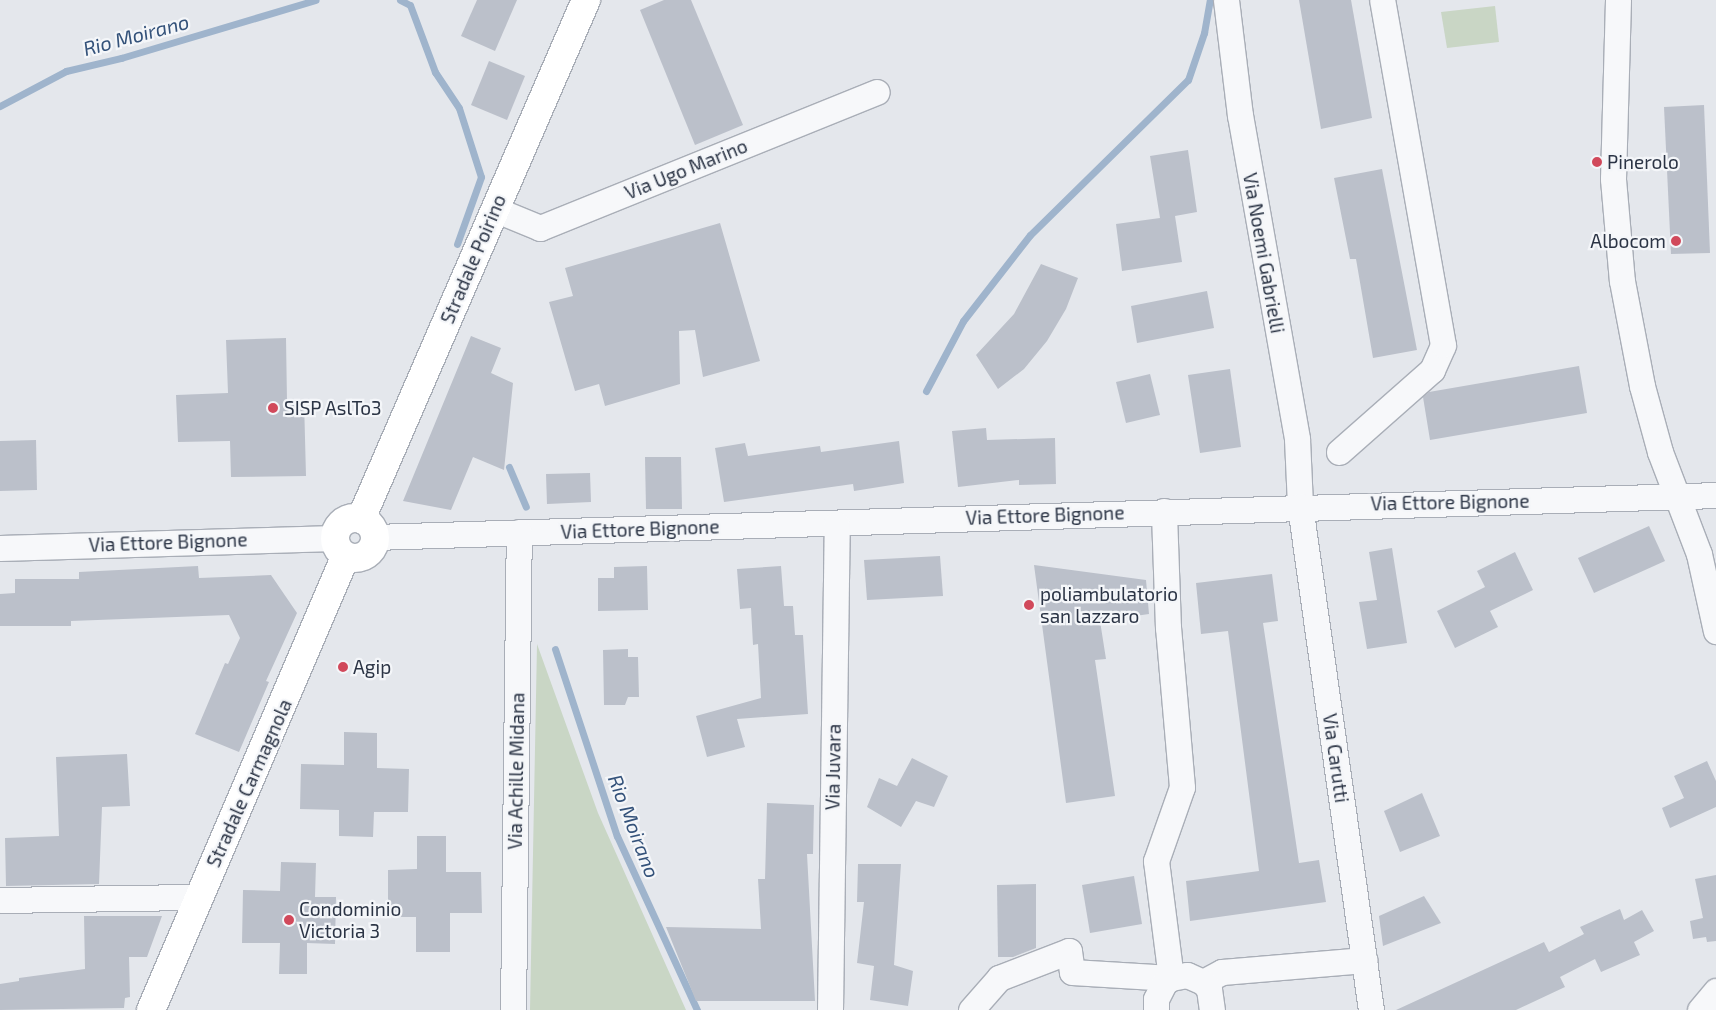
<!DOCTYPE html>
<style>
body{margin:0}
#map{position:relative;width:1716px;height:1010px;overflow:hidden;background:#e4e7ec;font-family:"Exo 2",sans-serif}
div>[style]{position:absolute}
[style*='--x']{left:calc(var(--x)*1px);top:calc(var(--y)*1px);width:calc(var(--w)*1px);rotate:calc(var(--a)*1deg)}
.green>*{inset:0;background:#c9d6c5}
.stream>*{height:7px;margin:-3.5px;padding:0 3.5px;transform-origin:3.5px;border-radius:3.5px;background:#9fb4cc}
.building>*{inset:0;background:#bbc0ca}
.roads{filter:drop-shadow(1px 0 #a9aeb7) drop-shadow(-1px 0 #a9aeb7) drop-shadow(0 1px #a9aeb7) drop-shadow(0 -1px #a9aeb7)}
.minor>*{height:25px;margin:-12.5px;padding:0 12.5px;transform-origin:12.5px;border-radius:12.5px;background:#f7f8fa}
.major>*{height:28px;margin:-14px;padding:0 14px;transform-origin:14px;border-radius:14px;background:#fff}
.major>.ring{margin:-14px;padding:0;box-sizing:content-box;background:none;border:28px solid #fff;border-radius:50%}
.dots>*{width:14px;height:14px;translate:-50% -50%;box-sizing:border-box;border:2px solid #f4f6f9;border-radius:50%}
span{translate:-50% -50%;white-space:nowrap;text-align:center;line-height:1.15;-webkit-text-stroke:4.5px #f4f6f9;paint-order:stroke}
.poi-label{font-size:19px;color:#2b3445}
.left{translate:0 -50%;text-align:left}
.right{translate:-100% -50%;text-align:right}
.street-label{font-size:19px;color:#2b3445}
.water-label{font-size:20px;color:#34527a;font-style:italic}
</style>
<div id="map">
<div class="green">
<div style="clip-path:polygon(1495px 6px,1499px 42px,1447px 48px,1441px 12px)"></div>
<div style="clip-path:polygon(537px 644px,598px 813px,686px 1010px,530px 1010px)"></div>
</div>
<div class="stream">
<div style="--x:400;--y:0;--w:11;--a:27"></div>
<div style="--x:410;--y:5;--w:72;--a:69.5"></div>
<div style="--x:435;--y:72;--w:43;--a:56.3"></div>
<div style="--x:459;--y:108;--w:72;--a:72.3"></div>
<div style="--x:481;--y:177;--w:71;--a:109.7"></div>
<div style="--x:0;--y:106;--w:75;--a:-27.9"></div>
<div style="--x:66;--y:71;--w:57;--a:-13.3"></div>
<div style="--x:121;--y:58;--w:203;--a:-16.6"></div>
<div style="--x:926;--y:391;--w:79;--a:-62.1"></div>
<div style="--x:963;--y:321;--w:109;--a:-52.1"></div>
<div style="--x:1030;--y:235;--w:221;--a:-44.5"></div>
<div style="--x:1188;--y:80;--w:50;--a:-71.2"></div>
<div style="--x:1204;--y:33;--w:34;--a:-80"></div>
<div style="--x:509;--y:467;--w:43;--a:67"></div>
<div style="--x:555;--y:649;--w:197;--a:71.7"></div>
<div style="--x:617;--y:836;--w:192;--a:65.3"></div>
</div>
<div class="building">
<div style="clip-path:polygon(477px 0,517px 0,495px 51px,461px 36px)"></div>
<div style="clip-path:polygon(664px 0,691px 0,743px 125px,695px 145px,640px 10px)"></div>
<div style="clip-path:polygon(1299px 0,1351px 0,1372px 118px,1321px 129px)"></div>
<div style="clip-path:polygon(489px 61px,525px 76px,507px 120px,471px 105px)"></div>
<div style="clip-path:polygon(1704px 105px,1710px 253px,1671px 254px,1664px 107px)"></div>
<div style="clip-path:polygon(1188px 150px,1197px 212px,1175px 216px,1182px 262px,1122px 271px,1116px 224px,1160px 218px,1150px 156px)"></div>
<div style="clip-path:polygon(1382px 169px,1417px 350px,1373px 358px,1356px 259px,1350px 259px,1334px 178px)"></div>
<div style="clip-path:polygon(720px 223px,760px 361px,703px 377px,695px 330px,679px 331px,680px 384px,605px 406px,599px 384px,575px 391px,549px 302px,573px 296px,565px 268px)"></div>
<div style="clip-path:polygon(1041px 264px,1078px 278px,1066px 309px,1047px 341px,1024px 369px,998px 389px,976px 355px,1014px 314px)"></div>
<div style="clip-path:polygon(1207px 291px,1214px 328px,1137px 343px,1131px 306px)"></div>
<div style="clip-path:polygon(471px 336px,501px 348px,491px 373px,513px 383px,504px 470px,473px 457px,451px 510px,403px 501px)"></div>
<div style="clip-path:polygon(286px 338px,287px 401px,304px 400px,306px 476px,231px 477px,230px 441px,178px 442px,176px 395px,228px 393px,226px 340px)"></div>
<div style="clip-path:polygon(1579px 366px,1587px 413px,1430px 440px,1423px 397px,1429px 392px)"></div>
<div style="clip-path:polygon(1230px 369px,1241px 447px,1200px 453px,1188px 375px)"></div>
<div style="clip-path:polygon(1150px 374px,1160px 415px,1126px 423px,1116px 382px)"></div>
<div style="clip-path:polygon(986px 428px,987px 440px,1055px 438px,1056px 484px,1019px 485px,1019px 480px,958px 487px,952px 431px)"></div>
<div style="clip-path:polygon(36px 440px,37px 490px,0 491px,0 441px)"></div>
<div style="clip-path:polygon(899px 441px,904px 483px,854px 491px,853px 484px,724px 502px,715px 448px,745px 443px,748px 456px,820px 446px,821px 452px)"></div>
<div style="clip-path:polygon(645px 457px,681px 457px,682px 509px,646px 509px)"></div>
<div style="clip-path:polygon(590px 473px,591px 502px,547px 504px,546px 474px)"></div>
<div style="clip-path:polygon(1649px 526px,1665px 561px,1594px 593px,1578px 558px)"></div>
<div style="clip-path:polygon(1392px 548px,1407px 643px,1367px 649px,1359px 602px,1377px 600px,1369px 552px)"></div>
<div style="clip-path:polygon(1515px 552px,1533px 590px,1490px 611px,1498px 627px,1455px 648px,1437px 611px,1485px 587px,1477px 571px)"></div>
<div style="clip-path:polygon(940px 556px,943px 596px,867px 600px,864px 560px)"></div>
<div style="clip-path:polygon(1034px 565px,1146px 580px,1149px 614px,1100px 621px,1106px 659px,1095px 660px,1115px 796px,1066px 803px)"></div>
<div style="clip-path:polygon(198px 566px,199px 578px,271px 575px,297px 613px,266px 681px,269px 682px,239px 752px,195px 734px,225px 663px,228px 664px,240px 638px,229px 615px,71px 621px,71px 626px,0 626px,0 594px,15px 593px,15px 579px,79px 579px,79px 572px)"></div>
<div style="clip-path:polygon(647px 566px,648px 610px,598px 611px,598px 578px,614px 578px,614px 567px)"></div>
<div style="clip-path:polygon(781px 566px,784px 606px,793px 606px,795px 635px,803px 635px,808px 714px,737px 719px,745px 747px,707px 757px,696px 716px,761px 698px,758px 644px,753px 645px,751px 608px,740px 609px,737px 569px)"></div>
<div style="clip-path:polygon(1272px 574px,1278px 621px,1263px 623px,1299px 863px,1319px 860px,1326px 902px,1190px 921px,1186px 881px,1259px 871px,1228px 631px,1201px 634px,1196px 583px)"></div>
<div style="clip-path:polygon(628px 649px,628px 657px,638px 657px,639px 697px,628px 697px,625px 705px,604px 705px,603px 650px)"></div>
<div style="clip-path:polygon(344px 732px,377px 733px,377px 768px,409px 769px,408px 812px,374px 812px,373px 837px,339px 836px,339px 810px,300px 809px,301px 764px,344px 765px)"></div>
<div style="clip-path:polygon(127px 754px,130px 806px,102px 807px,99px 884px,6px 886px,5px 838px,59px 836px,56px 757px)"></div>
<div style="clip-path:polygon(912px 758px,948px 776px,934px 807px,916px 801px,901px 827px,867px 807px,879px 778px,897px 786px)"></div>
<div style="clip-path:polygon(1707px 761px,1716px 781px,1716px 807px,1670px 828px,1662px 808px,1684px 798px,1674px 776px)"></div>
<div style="clip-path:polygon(1422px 793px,1440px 836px,1400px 852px,1384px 811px)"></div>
<div style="clip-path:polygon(767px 803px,814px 805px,813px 854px,807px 854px,815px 1001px,696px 1001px,666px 927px,761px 929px,758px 879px,765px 879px)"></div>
<div style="clip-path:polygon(417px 836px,446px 836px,446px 872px,481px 872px,482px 913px,450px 913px,450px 952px,416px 952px,416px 917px,388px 917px,388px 870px,417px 869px)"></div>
<div style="clip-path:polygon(281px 862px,316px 863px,315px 897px,336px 897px,335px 944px,307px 943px,307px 974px,279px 974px,280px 943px,242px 943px,243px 890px,280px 891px)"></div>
<div style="clip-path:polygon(858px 864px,901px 864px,894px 965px,913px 971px,908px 1006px,870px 1000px,874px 966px,857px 963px,864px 902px,857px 902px)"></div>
<div style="clip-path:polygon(1716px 875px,1716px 941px,1707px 942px,1706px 937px,1693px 939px,1690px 921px,1703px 918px,1695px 879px)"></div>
<div style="clip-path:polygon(1134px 876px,1142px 924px,1090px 933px,1082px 885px)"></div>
<div style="clip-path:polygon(1036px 884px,1036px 948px,1013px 957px,998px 957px,997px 885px)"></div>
<div style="clip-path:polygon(1424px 896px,1441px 923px,1383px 946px,1379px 916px)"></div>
<div style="clip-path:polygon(1620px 909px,1624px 920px,1642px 910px,1654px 931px,1634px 942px,1640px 955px,1601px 972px,1595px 959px,1560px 977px,1565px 987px,1516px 1010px,1396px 1010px,1544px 942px,1549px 952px,1584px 934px,1580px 927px)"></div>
<div style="clip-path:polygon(84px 916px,162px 916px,147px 957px,129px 957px,130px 997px,125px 998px,124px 1008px,0 1010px,0 984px,19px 981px,19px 978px,85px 969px)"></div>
</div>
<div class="roads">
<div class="minor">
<div style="--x:1226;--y:0;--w:116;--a:83.1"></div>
<div style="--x:1240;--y:115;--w:329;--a:80"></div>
<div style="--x:1297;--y:439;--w:67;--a:87.4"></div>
<div style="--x:1300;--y:506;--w:509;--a:81.98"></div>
<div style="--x:1618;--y:0;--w:179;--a:91.6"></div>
<div style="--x:1613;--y:179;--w:102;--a:85"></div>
<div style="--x:1622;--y:281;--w:107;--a:79.2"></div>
<div style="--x:1642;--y:386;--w:68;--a:74.7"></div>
<div style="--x:1660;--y:452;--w:109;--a:69.1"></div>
<div style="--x:1699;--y:554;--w:79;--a:77.6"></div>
<div style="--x:494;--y:209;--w:50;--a:22.4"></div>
<div style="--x:540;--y:228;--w:363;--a:-22"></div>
<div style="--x:1339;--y:452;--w:124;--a:-41.4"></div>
<div style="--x:1432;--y:370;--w:27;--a:-66"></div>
<div style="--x:1443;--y:345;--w:350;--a:-100"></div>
<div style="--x:374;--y:537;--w:1343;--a:-1.79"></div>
<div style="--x:0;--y:548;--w:335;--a:-1.7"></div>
<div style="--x:0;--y:900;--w:199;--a:-0.9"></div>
<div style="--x:1203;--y:982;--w:21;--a:-28"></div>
<div style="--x:1222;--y:972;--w:143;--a:-4.8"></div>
<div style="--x:513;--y:1010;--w:478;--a:-89.3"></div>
<div style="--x:830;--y:1010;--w:486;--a:-89.2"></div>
<div style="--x:971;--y:1010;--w:43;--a:-48.8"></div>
<div style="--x:999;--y:978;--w:75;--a:-21.1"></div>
<div style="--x:1069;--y:951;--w:21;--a:82"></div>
<div style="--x:1072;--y:972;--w:99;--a:3.5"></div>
<div style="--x:1171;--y:978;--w:118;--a:-97.3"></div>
<div style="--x:1156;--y:861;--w:78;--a:-70.6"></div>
<div style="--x:1182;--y:787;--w:160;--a:-95"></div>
<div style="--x:1168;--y:628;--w:117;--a:-92"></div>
<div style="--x:1156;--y:1010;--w:11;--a:-90"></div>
<div style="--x:1156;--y:999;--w:18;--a:-63"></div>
<div style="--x:1164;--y:983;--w:9;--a:-36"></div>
<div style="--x:1171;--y:978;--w:16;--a:-11"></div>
<div style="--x:1187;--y:975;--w:17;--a:24"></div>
<div style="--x:1203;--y:982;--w:9;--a:49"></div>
<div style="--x:1209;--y:989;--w:21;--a:82"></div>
<div style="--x:1700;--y:1010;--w:25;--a:-50"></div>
</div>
<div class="major">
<div class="ring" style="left:335px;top:518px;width:12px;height:12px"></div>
<div style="--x:361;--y:519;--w:566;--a:-66.56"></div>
<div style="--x:151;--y:1010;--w:494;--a:-66.8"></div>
</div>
</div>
<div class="dots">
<div style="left:1597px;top:162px;background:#d1495b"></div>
<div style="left:1676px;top:241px;background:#d1495b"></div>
<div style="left:273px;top:408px;background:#d1495b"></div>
<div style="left:1029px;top:605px;background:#d1495b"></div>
<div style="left:343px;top:667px;background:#d1495b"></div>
<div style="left:289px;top:920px;background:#d1495b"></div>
</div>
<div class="poi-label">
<span class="left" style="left:1607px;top:162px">Pinerolo</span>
<span class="right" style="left:1666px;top:241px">Albocom</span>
<span class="left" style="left:284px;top:408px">SISP AslTo3</span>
<span class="left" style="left:1040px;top:605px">poliambulatorio<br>san lazzaro</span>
<span class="left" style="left:353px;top:667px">Agip</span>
<span class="left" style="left:299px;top:920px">Condominio<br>Victoria 3</span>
</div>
<div class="street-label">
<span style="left:686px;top:169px;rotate:-22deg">Via Ugo Marino</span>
<span style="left:1264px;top:253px;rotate:80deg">Via Noemi Gabrielli</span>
<span style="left:473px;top:259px;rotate:-67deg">Stradale Poirino</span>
<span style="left:1450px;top:502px;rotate:-1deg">Via Ettore Bignone</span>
<span style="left:1045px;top:515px;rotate:-2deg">Via Ettore Bignone</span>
<span style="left:640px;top:529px;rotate:-2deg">Via Ettore Bignone</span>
<span style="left:168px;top:542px;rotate:-2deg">Via Ettore Bignone</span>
<span style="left:1336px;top:758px;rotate:82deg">Via Carutti</span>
<span style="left:833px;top:767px;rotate:-89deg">Via Juvara</span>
<span style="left:516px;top:771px;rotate:-89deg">Via Achille Midana</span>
<span style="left:249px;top:783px;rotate:-66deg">Stradale Carmagnola</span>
</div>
<div class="water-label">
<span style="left:136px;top:35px;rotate:-15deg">Rio Moirano</span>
<span style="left:634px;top:826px;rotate:69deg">Rio Moirano</span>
</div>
</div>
